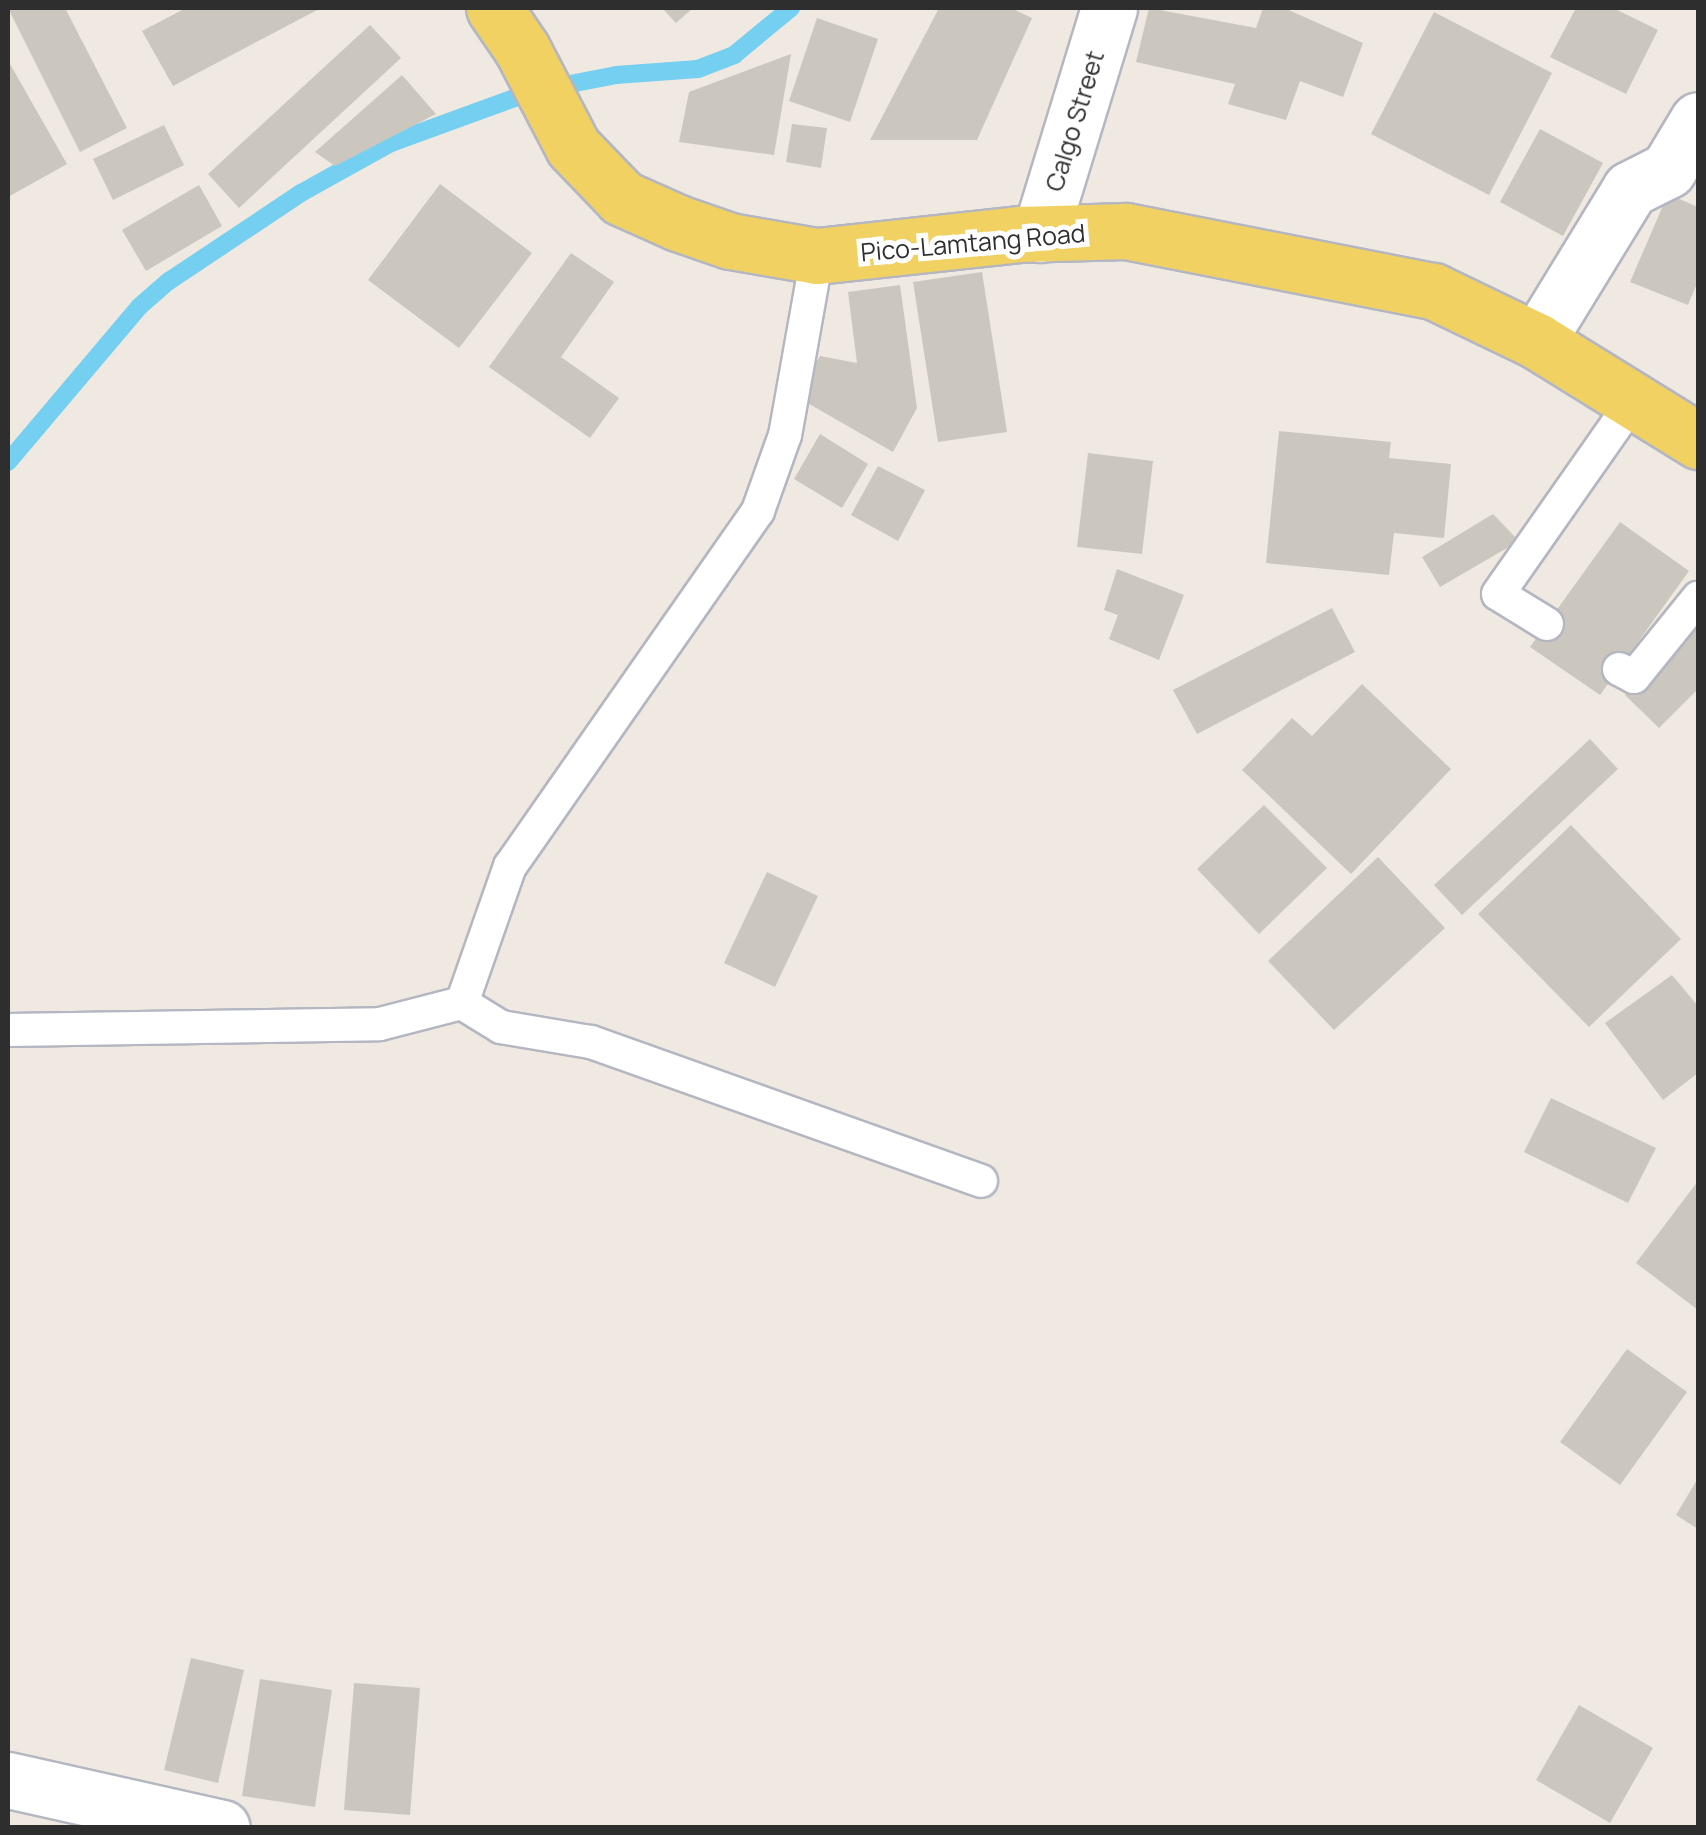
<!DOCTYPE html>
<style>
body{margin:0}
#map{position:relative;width:1706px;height:1835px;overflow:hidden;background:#efe9e1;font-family:Manrope,sans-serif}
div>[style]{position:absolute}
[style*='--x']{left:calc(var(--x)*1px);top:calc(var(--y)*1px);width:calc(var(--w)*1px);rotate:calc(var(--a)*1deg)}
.stream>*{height:18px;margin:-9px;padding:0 9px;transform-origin:9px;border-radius:9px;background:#75cff0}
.building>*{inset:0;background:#cbc7bf}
.roads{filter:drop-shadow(2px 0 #b4b7c1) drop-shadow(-2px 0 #b4b7c1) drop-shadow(0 2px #b4b7c1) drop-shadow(0 -2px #b4b7c1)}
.lane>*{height:32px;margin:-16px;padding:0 16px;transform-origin:16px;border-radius:16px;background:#fff}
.street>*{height:55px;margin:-27.5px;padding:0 27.5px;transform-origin:27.5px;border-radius:27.5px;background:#fff}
.primary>*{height:55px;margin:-27.5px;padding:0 27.5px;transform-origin:27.5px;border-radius:27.5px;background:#f2d163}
span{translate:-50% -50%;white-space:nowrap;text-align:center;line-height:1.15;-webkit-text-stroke:10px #fff;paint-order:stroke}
.street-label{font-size:25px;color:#2e2e2e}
.frame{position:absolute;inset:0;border:10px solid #2e2e2e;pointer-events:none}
</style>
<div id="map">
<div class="stream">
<div style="--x:8;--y:462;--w:204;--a:-49.8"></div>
<div style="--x:140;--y:306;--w:38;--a:-41"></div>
<div style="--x:169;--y:281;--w:159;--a:-33.7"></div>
<div style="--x:301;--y:193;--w:103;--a:-29.1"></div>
<div style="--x:391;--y:143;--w:152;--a:-20"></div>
<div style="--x:534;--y:91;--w:84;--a:-11"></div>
<div style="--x:616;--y:75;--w:82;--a:-4.2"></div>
<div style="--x:698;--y:69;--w:39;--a:-21"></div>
<div style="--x:734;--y:55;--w:74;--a:-39.5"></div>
</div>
<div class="building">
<div style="clip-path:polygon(8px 8px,65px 8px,127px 128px,80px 152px)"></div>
<div style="clip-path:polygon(186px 8px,321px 8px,173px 86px,142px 31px)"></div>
<div style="clip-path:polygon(662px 8px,693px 8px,676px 23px)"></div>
<div style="clip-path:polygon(939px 8px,1011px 8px,1032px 18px,977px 140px,870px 140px)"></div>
<div style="clip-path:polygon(1149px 8px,1256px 28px,1263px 8px,1284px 8px,1363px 43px,1343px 97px,1300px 81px,1286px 120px,1228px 104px,1235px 84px,1136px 62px)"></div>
<div style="clip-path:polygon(1576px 8px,1613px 8px,1658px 30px,1626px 94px,1550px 57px)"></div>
<div style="clip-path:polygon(1434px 12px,1552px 73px,1489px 195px,1371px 134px)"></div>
<div style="clip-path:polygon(817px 18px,878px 39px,850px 122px,789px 101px)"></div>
<div style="clip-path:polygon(370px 25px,401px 58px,239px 208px,208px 174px)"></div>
<div style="clip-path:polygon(791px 54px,774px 155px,679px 142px,689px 92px)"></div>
<div style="clip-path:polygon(10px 64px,67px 164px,8px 197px,8px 66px)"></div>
<div style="clip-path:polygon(402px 75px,436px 114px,335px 166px,315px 152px)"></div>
<div style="clip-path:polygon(792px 124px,827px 128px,821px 168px,786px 162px)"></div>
<div style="clip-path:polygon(164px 125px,184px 165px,113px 200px,93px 159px)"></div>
<div style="clip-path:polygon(1540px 129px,1603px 163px,1563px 236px,1500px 202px)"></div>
<div style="clip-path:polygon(440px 184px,532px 253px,459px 348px,368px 280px)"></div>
<div style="clip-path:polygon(199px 185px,222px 226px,146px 271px,122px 230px)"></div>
<div style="clip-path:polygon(1668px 194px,1698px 207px,1698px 281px,1688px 305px,1630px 282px)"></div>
<div style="clip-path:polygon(571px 253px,614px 282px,561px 357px,619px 398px,590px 438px,489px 367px)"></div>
<div style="clip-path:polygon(982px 272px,1007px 432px,938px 442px,913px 282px)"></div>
<div style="clip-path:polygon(900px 285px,917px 408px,893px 452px,797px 397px,820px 356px,857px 363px,848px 292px)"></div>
<div style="clip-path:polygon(1279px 431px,1391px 442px,1389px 458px,1451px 464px,1444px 538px,1394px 533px,1389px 575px,1266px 563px)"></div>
<div style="clip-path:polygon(820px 434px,868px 464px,842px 508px,794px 479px)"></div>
<div style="clip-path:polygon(1088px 453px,1153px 461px,1142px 554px,1077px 547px)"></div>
<div style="clip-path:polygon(878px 466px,925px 490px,898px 541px,851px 515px)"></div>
<div style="clip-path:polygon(1493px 514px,1519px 541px,1440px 587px,1422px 557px)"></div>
<div style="clip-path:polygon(1620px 522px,1689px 571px,1600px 695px,1530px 647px)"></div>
<div style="clip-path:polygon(1117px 569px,1184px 595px,1159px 660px,1109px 639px,1118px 615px,1104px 610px)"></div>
<div style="clip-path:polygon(1332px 608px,1355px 652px,1197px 734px,1173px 690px)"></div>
<div style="clip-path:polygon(1698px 624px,1698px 689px,1659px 728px,1625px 695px)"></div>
<div style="clip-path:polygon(1362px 684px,1451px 769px,1351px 874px,1242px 770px,1292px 718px,1312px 736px)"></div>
<div style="clip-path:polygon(1590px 739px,1618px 769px,1462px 915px,1434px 885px)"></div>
<div style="clip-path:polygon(1264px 805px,1327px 868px,1259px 934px,1197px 869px)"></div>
<div style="clip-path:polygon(1571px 825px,1681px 939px,1589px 1027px,1478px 914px)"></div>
<div style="clip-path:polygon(1378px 857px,1445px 928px,1334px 1030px,1268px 961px)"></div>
<div style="clip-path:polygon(767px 872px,818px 896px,775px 987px,724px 963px)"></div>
<div style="clip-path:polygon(1672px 975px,1698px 1006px,1698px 1073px,1663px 1100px,1605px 1023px)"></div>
<div style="clip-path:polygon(1551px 1098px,1656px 1148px,1628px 1203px,1524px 1152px)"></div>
<div style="clip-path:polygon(1698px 1181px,1698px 1310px,1636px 1263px)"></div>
<div style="clip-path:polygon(1627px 1349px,1687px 1392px,1620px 1485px,1560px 1442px)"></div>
<div style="clip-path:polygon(1698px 1478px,1698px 1529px,1676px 1515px)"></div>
<div style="clip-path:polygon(191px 1658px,244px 1670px,218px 1783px,164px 1770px)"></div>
<div style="clip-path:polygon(260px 1679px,332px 1690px,315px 1807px,242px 1796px)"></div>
<div style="clip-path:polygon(354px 1683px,420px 1688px,410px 1815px,344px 1810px)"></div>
<div style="clip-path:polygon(1579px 1705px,1653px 1748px,1610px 1823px,1536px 1780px)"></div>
</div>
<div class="roads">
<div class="lane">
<div style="--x:817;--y:256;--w:182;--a:100.1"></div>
<div style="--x:785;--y:435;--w:81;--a:109.6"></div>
<div style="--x:758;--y:511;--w:433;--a:124.9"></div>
<div style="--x:510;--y:866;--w:145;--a:109.3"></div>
<div style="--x:462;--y:1003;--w:46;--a:31.6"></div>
<div style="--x:501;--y:1027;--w:91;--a:9.5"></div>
<div style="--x:591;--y:1042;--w:414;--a:19.6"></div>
<div style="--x:1547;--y:624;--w:57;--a:-148.5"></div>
<div style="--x:1498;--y:594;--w:237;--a:-55"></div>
<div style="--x:1619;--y:669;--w:17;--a:28"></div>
<div style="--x:1634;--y:677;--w:102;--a:-51"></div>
<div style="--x:8;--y:1030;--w:372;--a:-0.9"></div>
<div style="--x:380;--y:1024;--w:85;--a:-14.4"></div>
</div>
<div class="street">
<div style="--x:1040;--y:234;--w:236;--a:-73"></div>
<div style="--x:1537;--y:341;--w:178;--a:-58.5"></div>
<div style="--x:1630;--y:189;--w:42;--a:-26.6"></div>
<div style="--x:1668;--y:170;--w:58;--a:-59"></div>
<div style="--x:8;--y:1780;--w:219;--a:12.6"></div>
</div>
<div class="primary">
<div style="--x:494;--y:8;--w:50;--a:55.7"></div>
<div style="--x:522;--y:49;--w:110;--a:62.5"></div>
<div style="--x:573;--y:147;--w:71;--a:46.1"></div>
<div style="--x:622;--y:198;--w:61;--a:24.1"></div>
<div style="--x:678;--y:223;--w:55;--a:19.1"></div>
<div style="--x:730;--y:241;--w:88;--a:9.8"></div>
<div style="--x:817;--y:256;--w:203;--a:-6.2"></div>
<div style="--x:1019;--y:234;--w:107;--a:-1.6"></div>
<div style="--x:1126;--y:231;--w:313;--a:11.1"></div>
<div style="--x:1433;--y:291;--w:115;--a:25.7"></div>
<div style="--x:1537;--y:341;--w:190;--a:31.8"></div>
</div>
</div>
<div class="street-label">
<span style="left:1075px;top:121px;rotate:-73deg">Calgo Street</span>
<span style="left:973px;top:243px;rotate:-5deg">Pico-Lamtang Road</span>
</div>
<div class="frame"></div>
</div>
